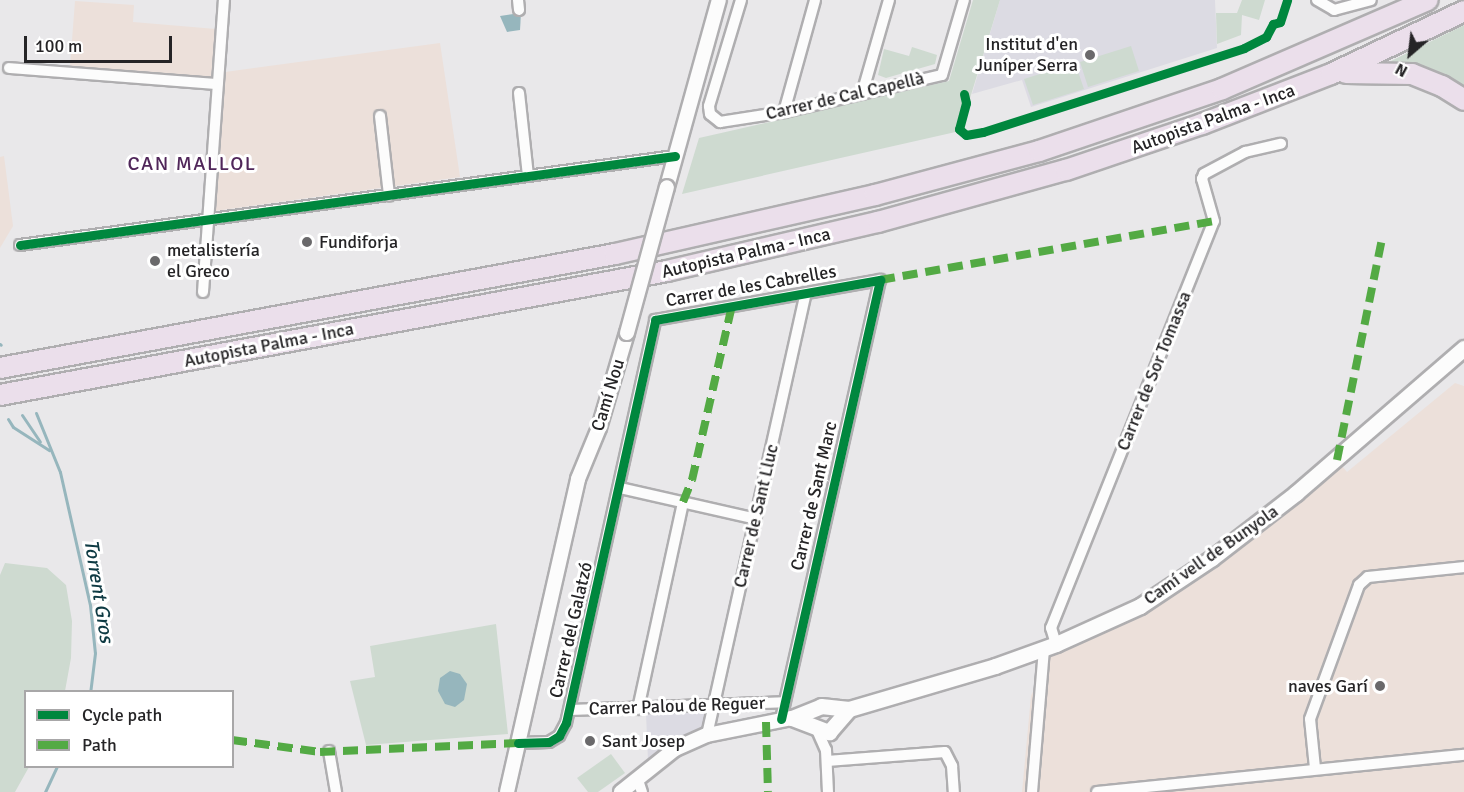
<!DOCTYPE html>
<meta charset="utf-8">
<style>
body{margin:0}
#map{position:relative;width:1464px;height:792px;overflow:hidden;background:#e9e8ea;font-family:Signika,sans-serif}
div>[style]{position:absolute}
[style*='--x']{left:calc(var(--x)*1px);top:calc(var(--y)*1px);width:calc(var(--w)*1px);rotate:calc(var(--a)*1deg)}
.built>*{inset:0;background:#dcdbe3}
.industrial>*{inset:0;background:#ece0da}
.green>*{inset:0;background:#cedad0}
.water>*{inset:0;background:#96b6bd}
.stream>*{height:3px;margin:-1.5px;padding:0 1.5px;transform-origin:1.5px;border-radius:1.5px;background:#96b6bd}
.roads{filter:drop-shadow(2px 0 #afaeb0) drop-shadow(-2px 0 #afaeb0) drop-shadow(0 2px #afaeb0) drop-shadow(0 -2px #afaeb0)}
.minor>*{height:10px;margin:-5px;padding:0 5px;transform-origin:5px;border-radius:5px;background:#fcfcfc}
.tertiary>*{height:14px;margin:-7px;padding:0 7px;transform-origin:7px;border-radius:7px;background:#fcfcfc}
.secondary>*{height:15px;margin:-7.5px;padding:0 7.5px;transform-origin:7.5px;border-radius:7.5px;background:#fcfcfc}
.motorway>*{height:20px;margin:-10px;padding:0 10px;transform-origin:10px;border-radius:10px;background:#ebdfeb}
.bridges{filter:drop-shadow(2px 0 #afaeb0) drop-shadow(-2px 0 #afaeb0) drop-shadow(0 2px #afaeb0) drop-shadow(0 -2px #afaeb0)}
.tertiary-bridge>*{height:14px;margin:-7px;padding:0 7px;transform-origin:7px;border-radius:7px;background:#fcfcfc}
.quiet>*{height:8px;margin-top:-4px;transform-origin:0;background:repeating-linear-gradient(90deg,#53aa44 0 15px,transparent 0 23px)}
.cycleway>*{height:9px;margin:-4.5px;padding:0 4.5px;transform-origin:4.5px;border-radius:4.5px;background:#00873e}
.dots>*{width:16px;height:16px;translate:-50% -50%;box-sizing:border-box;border:3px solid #fff;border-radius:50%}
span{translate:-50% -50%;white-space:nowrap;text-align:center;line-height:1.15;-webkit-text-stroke:6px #fff;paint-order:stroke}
.poi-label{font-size:18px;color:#252426}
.right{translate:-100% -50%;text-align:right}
.left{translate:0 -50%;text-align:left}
.street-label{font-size:18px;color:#252426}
.neighbourhood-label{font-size:20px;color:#50265a;letter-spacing:1.5px}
.water-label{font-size:20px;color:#0e3a43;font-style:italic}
.legend{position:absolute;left:24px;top:690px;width:210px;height:78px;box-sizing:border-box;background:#fff;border:2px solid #a8a7a8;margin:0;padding:8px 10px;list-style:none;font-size:18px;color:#252426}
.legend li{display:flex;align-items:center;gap:12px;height:30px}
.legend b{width:30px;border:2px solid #a8a7a8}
.north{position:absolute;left:1380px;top:24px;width:60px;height:60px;-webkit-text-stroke:4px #fff;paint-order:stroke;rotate:208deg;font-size:16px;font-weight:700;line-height:24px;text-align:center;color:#252426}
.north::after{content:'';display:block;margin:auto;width:21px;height:27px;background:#252426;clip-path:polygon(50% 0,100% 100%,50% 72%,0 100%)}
.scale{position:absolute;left:24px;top:36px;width:148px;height:27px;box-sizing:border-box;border:3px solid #252426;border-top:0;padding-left:8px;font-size:18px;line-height:21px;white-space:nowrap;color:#252426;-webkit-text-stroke:4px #fff;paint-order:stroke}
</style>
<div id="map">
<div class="built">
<div style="clip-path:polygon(1000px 0,1215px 0,1217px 48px,1031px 107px,1022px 80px,972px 94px)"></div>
<div style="clip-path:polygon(707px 711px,703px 729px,689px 732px,648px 761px,646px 714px)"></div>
</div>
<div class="industrial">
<div style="clip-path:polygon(75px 1px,134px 5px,133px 22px,216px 29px,212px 78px,70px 66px)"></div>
<div style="clip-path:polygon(440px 43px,460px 177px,215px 211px,225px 72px)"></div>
<div style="clip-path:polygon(4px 156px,13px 226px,0 248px,0 157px)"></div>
<div style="clip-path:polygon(1455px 383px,1464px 386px,1464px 792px,1022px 792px,1031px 696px,1051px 652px,1140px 606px,1337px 460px,1347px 472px)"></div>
</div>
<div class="green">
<div style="clip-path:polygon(973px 0,1000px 0,960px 131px,682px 194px,699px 138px,949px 81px)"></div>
<div style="clip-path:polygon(1242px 0,1265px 0,1259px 20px,1242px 15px,1241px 35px,1217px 44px,1216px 13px,1237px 13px)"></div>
<div style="clip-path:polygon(1464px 25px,1464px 93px,1388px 66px,1387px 63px)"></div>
<div style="clip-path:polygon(1131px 46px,1139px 71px,1088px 87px,1080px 62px)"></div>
<div style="clip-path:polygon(912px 47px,937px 55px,935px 64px,886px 78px,878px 75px,884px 49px,909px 56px)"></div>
<div style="clip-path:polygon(1075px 63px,1084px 89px,1033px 105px,1024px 79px)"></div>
<div style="clip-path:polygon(5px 563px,47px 568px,66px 585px,72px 621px,71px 658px,65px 691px,26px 692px,26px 766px,29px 767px,15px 792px,0 792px,0 575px)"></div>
<div style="clip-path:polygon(496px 624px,508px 734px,366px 745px,350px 681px,375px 677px,370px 646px)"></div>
<div style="clip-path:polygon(611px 754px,625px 773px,598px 792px,588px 792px,577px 778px)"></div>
</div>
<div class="water">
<div style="clip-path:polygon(521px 13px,520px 30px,507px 32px,500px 16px)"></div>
<div style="clip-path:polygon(450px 671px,460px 674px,467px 684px,464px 700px,455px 707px,445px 704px,438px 691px,440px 678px)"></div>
</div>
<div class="stream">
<div style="--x:0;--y:344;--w:1;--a:45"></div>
<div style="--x:36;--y:413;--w:64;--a:67.9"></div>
<div style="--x:60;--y:472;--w:136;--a:77.3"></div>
<div style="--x:90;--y:605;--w:48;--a:84.1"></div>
<div style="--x:95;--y:653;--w:39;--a:97"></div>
<div style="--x:22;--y:415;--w:32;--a:56"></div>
<div style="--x:8;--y:419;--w:9;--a:58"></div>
<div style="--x:13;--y:427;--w:43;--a:32.6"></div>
<div style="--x:45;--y:792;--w:29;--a:-65"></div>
</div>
<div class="roads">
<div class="minor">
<div style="--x:518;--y:0;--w:10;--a:84"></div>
<div style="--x:741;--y:0;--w:111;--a:106.8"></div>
<div style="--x:709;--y:106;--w:8;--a:83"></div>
<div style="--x:710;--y:114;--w:13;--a:39"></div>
<div style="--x:720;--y:122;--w:65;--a:-8.9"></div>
<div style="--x:784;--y:112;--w:162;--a:-13.2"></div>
<div style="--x:942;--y:75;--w:78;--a:-73.7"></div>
<div style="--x:1317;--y:0;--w:20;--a:30"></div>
<div style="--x:1334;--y:10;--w:38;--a:-15"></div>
<div style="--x:9;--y:68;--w:209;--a:4.4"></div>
<div style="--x:519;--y:93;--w:83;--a:83.8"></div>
<div style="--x:862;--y:94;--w:98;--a:-74"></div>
<div style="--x:784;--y:112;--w:116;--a:-74.5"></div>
<div style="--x:380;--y:116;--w:80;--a:83.5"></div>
<div style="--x:20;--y:245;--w:661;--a:-7.74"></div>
<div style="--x:203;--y:292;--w:293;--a:-85.9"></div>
<div style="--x:620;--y:488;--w:139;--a:12.8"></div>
<div style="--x:1056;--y:644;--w:17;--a:-107"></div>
<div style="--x:1051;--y:628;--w:438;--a:-68.2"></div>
<div style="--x:1214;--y:221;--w:44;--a:-105.9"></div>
<div style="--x:1202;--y:179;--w:5;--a:-68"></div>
<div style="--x:1204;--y:174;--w:47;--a:-28.2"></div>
<div style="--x:1245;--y:152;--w:37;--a:-13"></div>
<div style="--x:638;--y:709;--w:212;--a:-77.7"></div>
<div style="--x:570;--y:710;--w:214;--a:-2.1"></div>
<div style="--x:817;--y:730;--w:22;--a:66"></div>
<div style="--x:826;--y:750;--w:42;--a:87.3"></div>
<div style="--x:707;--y:735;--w:450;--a:-77.4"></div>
<div style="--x:518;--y:743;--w:31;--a:-2"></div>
<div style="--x:549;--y:742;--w:12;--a:-31"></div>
<div style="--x:559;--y:736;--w:15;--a:-62"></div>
<div style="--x:566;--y:723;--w:413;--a:-77.5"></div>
<div style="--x:655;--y:320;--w:229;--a:-10.1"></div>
<div style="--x:880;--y:280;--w:450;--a:102.7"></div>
<div style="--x:329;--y:751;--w:42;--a:80.3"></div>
<div style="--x:827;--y:761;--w:118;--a:-4.4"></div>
<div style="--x:945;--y:752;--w:16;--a:63"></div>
<div style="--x:952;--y:766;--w:26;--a:86"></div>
<div style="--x:1315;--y:768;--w:49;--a:-95.8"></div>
<div style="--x:1310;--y:719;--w:143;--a:-69.9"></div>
<div style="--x:1359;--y:585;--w:12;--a:-42"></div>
<div style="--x:1368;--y:577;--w:97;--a:-5.9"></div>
<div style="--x:638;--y:780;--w:13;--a:72"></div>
<div style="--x:1032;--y:792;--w:144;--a:-85.2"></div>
<div style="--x:1097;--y:792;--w:369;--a:-5.8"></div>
</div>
<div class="tertiary">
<div style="--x:667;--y:187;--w:194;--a:-74.5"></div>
<div style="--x:507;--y:792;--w:321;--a:-77.2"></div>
<div style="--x:578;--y:479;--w:55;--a:-67.6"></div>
<div style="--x:599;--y:428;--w:99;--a:-73.6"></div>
<div style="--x:621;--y:792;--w:69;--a:-38.5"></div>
<div style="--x:675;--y:749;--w:35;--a:-24"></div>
<div style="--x:707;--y:735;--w:87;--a:-11.3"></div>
</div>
<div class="secondary">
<div style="--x:792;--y:718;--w:31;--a:-22"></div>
<div style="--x:821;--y:706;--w:28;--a:6"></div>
<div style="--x:849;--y:709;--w:152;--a:-16.4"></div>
<div style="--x:995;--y:666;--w:65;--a:-19.8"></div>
<div style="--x:1056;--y:644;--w:92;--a:-24.3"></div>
<div style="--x:1140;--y:606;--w:87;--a:-33.7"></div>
<div style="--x:1212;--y:558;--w:106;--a:-37.7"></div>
<div style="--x:1296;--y:493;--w:222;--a:-40.8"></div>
<div style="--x:792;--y:718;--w:40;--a:21"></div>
<div style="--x:829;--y:732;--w:30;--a:-49"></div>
</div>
<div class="motorway">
<div style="--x:1346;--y:73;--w:66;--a:0.9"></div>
<div style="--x:1412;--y:74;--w:32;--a:22"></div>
<div style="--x:1442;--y:86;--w:26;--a:32"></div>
<div style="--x:0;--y:368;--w:625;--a:-10.5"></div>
<div style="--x:615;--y:254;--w:267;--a:-12.8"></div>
<div style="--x:875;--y:195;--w:170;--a:-15"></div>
<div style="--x:1039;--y:151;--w:193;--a:-18.7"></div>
<div style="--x:1222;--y:89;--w:224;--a:-23.4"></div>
<div style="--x:0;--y:395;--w:678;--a:-10.53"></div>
<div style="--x:667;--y:271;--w:217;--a:-13.1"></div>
<div style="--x:878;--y:222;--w:195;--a:-15.5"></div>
<div style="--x:1066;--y:170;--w:144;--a:-18.7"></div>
<div style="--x:1202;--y:124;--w:138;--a:-21.2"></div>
<div style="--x:1331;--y:74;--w:147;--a:-25.3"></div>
</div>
</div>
<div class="bridges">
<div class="tertiary-bridge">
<div style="--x:627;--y:333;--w:151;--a:-74.7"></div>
</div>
</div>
<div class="quiet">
<div style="--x:880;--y:280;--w:339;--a:-10"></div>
<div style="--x:1337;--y:460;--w:227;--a:-78.5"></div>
<div style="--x:683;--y:502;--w:24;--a:-68"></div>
<div style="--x:692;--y:480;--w:180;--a:-77.1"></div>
<div style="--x:766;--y:722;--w:70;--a:88.4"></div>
<div style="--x:232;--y:740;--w:89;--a:7.8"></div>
<div style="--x:320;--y:752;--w:198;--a:-2.6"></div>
</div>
<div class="cycleway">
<div style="--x:964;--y:94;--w:9;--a:77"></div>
<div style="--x:966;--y:103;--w:27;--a:105"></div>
<div style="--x:959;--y:129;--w:9;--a:41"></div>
<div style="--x:966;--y:135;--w:17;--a:-10"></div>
<div style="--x:983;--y:132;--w:274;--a:-17.8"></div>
<div style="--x:1244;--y:48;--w:25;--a:-27"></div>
<div style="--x:1266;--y:37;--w:15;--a:-62"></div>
<div style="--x:1273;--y:24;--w:7;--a:-16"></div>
<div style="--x:1280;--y:22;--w:23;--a:-72"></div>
<div style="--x:20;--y:245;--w:661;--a:-7.74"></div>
<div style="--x:518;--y:743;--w:31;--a:-2"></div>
<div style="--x:549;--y:742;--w:12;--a:-31"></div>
<div style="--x:559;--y:736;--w:15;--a:-62"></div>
<div style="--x:566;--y:723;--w:413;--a:-77.5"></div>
<div style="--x:655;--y:320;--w:229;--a:-10.1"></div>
<div style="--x:880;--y:280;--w:450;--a:102.7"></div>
</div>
<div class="dots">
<div style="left:1090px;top:55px;background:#6a696b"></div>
<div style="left:307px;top:242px;background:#6a696b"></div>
<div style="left:155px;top:261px;background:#6a696b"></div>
<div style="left:1380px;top:686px;background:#6a696b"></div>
<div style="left:590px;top:741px;background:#6a696b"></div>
</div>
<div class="poi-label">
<span class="right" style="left:1078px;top:55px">Institut d'en<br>Juníper Serra</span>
<span class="left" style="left:319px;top:242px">Fundiforja</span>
<span class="left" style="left:167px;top:261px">metalistería<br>el Greco</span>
<span class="right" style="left:1368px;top:686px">naves Garí</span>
<span class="left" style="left:602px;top:741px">Sant Josep</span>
</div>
<div class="street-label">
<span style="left:845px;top:96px;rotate:-13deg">Carrer de Cal Capellà</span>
<span style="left:1213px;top:119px;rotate:-20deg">Autopista Palma - Inca</span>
<span style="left:746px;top:253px;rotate:-13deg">Autopista Palma - Inca</span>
<span style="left:751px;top:286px;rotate:-10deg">Carrer de les Cabrelles</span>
<span style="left:269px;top:345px;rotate:-11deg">Autopista Palma - Inca</span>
<span style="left:1154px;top:371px;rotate:-68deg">Carrer de Sor Tomassa</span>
<span style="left:608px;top:395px;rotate:-73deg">Camí Nou</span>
<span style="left:814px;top:496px;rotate:-77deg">Carrer de Sant Marc</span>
<span style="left:756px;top:516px;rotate:-77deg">Carrer de Sant Lluc</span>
<span style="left:1211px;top:555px;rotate:-35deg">Camí vell de Bunyola</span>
<span style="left:571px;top:630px;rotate:-77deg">Carrer del Galatzó</span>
<span style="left:677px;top:706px;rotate:-2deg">Carrer Palou de Reguer</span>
</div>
<div class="neighbourhood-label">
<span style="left:192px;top:163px">CAN MALLOL</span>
</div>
<div class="water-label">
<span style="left:99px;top:591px;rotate:81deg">Torrent Gros</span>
</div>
<ul class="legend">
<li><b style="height:8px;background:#00873e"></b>Cycle path</li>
<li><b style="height:8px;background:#53aa44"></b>Path</li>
</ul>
<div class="north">N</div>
<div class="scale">100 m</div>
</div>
